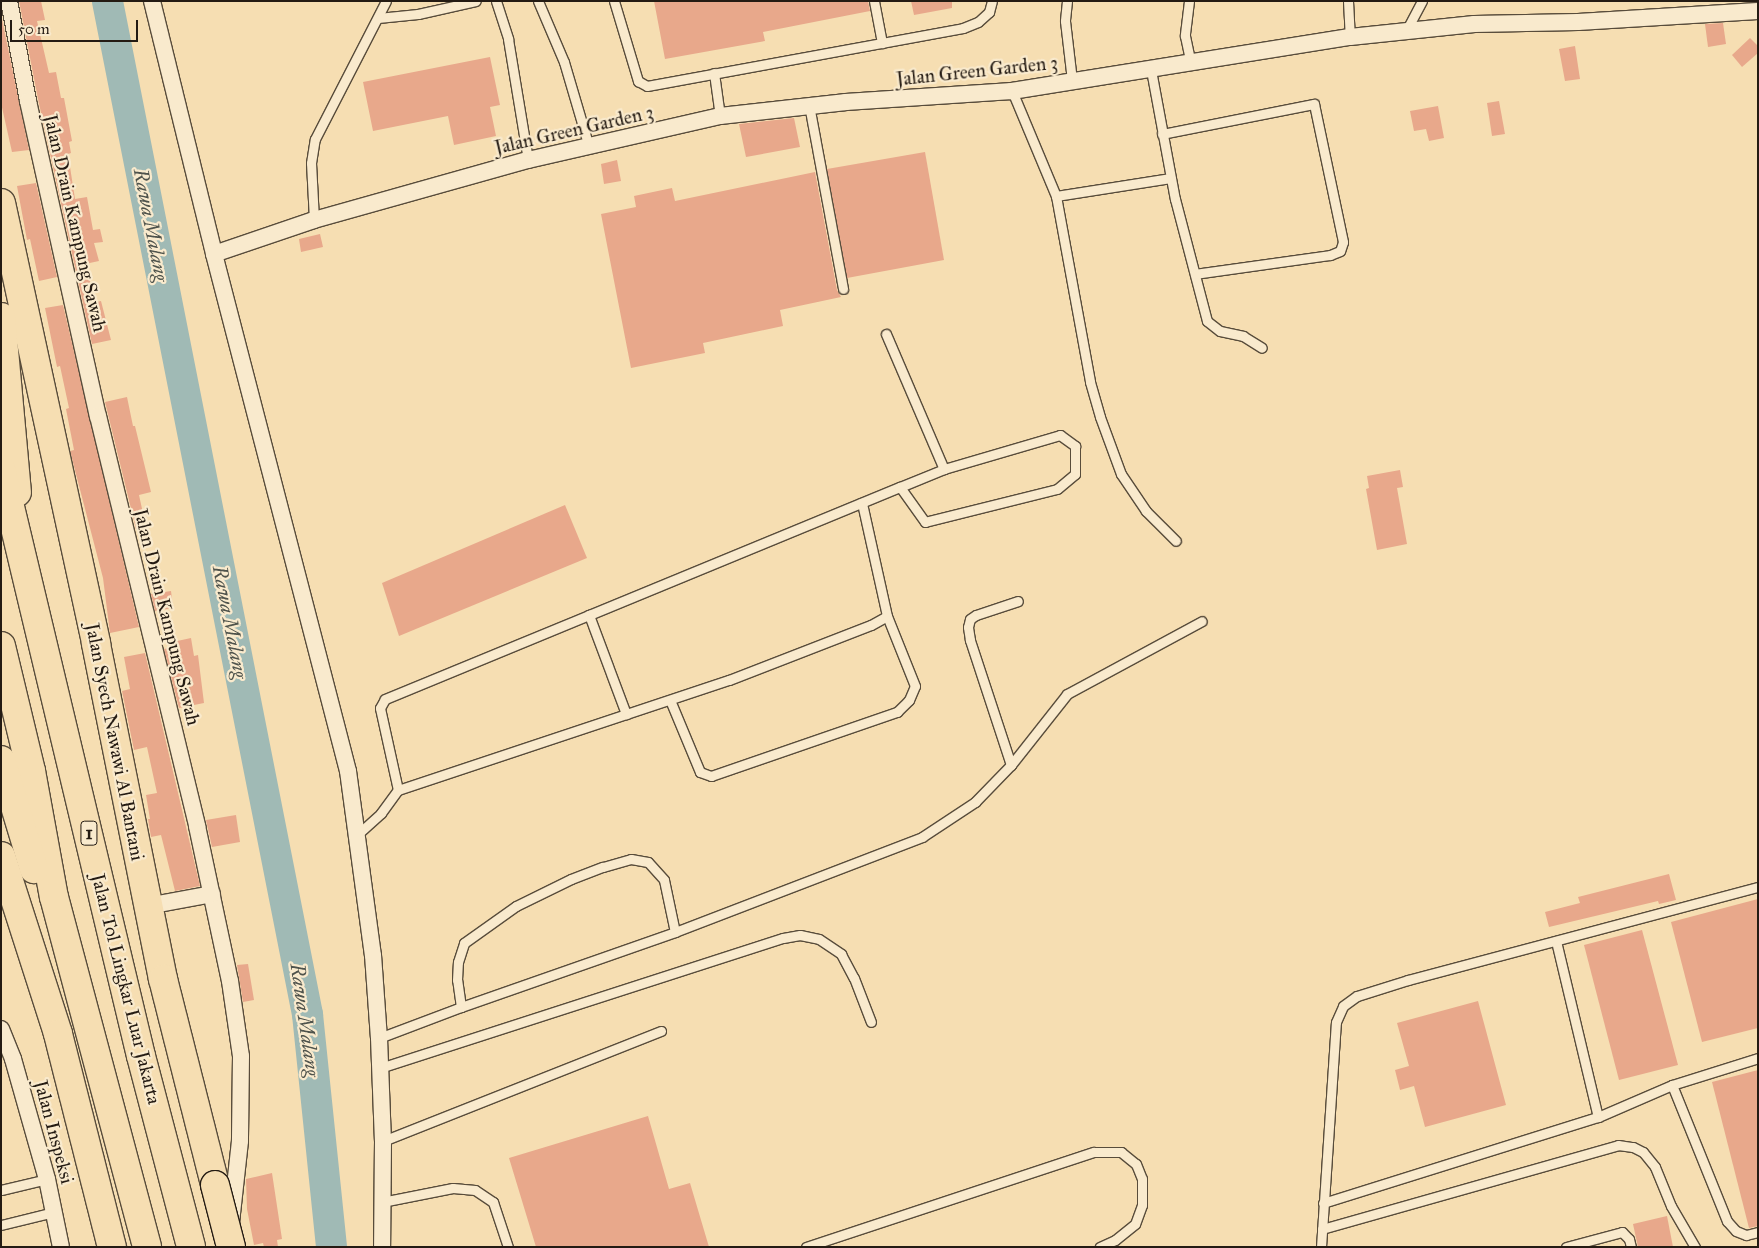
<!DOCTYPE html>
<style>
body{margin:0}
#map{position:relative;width:1759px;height:1248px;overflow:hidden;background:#f6deb2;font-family:"IM FELL Great Primer",serif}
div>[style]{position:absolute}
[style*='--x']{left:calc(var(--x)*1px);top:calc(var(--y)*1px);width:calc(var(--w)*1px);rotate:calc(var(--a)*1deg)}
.river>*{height:31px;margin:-15.5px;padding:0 15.5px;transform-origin:15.5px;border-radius:15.5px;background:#a0bab5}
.building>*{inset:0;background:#e8a88b}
.roads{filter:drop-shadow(1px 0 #584c3b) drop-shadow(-1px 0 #584c3b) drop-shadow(0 1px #584c3b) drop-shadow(0 -1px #584c3b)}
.lane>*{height:9px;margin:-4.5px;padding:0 4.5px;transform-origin:4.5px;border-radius:4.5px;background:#f9eacd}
.street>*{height:16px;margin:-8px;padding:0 8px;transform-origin:8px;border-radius:8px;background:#f9eacd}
.highway>*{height:28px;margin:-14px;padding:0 14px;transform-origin:14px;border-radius:14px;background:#f6deb2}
.bridges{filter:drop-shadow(1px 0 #241b13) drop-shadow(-1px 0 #241b13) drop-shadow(0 1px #241b13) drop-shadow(0 -1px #241b13)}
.highway-bridge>*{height:28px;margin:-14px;padding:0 14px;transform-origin:14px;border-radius:14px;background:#f6deb2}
span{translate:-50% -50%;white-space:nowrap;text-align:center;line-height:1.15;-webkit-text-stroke:4.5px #f9eacd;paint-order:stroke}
.shield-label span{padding:1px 4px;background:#f9eacd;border:1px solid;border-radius:4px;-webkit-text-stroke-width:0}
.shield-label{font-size:18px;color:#241b13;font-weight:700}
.street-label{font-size:19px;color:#241b13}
.water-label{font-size:20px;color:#4f534c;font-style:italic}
.frame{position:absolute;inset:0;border:2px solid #241b13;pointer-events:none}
.scale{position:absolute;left:10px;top:20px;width:128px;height:22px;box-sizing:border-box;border:2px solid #241b13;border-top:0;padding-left:6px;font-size:15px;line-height:18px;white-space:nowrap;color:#241b13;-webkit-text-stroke:4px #f9eacd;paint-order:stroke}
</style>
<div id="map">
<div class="river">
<div style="--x:107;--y:1;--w:1033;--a:78.83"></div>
<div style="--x:307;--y:1014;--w:234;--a:84.1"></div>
</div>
<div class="building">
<div style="clip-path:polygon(19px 1px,41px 1px,45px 20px,37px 21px,49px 73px,56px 72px,61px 98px,64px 98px,72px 141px,69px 142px,71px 153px,68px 154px,75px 199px,87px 197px,93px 230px,100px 229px,103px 242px,94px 243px,99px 261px,85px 264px,96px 302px,101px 301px,111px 340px,92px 344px,38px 99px)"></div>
<div style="clip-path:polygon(654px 1px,868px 1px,870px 11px,763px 32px,765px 41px,665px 59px)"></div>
<div style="clip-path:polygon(911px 1px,952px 1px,952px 8px,914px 15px)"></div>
<div style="clip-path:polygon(1px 14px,29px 150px,12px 152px,1px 103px)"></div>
<div style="clip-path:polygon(1723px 23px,1726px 44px,1708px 47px,1705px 24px)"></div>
<div style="clip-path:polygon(1750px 38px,1758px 46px,1758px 53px,1742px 67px,1732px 55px)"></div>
<div style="clip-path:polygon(1575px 46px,1580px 79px,1565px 81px,1559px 49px)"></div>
<div style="clip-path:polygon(490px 57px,500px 105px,490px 107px,496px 136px,454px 145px,448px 116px,373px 131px,363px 82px)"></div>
<div style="clip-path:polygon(1499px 101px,1505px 134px,1492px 136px,1487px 103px)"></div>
<div style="clip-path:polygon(1438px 106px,1444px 138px,1429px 141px,1426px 129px,1414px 131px,1410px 111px)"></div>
<div style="clip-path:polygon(794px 118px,800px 147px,746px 157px,739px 124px)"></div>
<div style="clip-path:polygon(925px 152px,944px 260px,847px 278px,827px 169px)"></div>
<div style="clip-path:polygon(617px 160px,621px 181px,604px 184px,601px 164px)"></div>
<div style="clip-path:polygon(815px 172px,837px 290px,841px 297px,780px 310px,783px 326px,703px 343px,705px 353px,631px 368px,601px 214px,636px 207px,634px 196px,672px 188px,675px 201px)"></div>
<div style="clip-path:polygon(36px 183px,57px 277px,39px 281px,30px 239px,27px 240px,17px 186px)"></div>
<div style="clip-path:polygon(320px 234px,323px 247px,301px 252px,299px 239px)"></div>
<div style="clip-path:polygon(63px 305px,139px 627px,110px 633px,103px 578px,70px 451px,74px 450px,66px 409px,69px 408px,60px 366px,57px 367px,45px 308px)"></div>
<div style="clip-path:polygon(127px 397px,133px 426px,135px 426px,151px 492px,139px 495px,146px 527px,136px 529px,105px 402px)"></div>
<div style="clip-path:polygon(1400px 470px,1403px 487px,1397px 488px,1407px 544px,1377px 550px,1366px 489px,1369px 488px,1367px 476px)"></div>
<div style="clip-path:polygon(565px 505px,587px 558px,399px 636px,382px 583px)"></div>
<div style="clip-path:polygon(171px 591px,173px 608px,155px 611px,151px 594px)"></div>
<div style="clip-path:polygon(191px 638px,194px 656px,198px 655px,204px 703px,179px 708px,164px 649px,169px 648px,168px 643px)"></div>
<div style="clip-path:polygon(145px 653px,200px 886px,175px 891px,161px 835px,151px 837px,148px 819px,150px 819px,146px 795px,157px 793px,147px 747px,134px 750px,122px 691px,130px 689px,124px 657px)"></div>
<div style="clip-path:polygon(236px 815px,240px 842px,212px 847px,206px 820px)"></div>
<div style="clip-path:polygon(1669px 874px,1676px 900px,1659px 904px,1658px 901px,1549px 927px,1545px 912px,1580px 903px,1578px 897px)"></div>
<div style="clip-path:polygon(1758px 899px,1758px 1028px,1702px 1042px,1671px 922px)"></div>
<div style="clip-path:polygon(1642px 930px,1678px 1065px,1619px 1080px,1584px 945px)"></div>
<div style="clip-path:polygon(248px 964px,254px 1000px,243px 1002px,237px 965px)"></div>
<div style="clip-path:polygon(1478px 1001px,1506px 1105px,1425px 1127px,1414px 1086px,1400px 1090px,1395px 1070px,1409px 1066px,1397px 1023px)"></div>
<div style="clip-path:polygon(1758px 1070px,1758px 1226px,1749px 1228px,1712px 1082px)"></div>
<div style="clip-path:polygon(648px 1116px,669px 1189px,690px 1183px,709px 1247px,536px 1247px,509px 1158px)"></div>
<div style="clip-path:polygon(272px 1173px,282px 1239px,277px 1240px,278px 1247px,264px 1247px,263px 1243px,254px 1245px,247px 1209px,246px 1179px)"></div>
<div style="clip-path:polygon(1667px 1216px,1673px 1247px,1638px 1247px,1633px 1224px)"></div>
</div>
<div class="roads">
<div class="lane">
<div style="--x:496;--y:1;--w:40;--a:72"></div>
<div style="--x:508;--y:39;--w:123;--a:80.6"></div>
<div style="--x:538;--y:1;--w:66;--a:66.9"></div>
<div style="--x:564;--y:62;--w:89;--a:73.6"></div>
<div style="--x:614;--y:1;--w:84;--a:73.3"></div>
<div style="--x:638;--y:81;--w:10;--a:29"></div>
<div style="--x:647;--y:86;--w:321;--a:-10.4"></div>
<div style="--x:963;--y:28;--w:16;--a:-22"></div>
<div style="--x:978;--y:22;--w:15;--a:-42"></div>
<div style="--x:989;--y:12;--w:11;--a:-75"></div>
<div style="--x:874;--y:1;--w:43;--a:79.2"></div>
<div style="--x:1067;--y:1;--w:20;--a:96"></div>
<div style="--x:1065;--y:21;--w:60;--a:83.3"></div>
<div style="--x:1189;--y:1;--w:35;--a:97"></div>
<div style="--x:1185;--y:36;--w:29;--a:78"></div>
<div style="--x:1348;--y:1;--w:36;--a:87"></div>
<div style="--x:378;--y:18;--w:40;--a:-5.7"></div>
<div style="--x:418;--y:14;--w:59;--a:-12.6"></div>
<div style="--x:1406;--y:31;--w:34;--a:-62"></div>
<div style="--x:1151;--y:70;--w:131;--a:79.5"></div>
<div style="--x:1175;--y:199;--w:126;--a:75.3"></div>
<div style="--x:1207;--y:321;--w:16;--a:38"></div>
<div style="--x:1220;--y:331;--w:24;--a:12"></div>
<div style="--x:1243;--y:336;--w:22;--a:32"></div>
<div style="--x:714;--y:73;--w:43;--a:82.1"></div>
<div style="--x:1012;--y:91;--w:114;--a:67.3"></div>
<div style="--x:1056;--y:196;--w:189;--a:79.6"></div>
<div style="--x:1090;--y:382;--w:36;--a:74"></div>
<div style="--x:1100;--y:417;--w:61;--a:69.8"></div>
<div style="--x:1121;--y:474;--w:45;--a:56"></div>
<div style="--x:1146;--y:511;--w:42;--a:45"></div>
<div style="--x:809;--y:105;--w:187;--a:79.5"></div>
<div style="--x:1162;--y:134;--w:155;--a:-11.2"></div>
<div style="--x:1314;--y:104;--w:141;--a:78.1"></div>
<div style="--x:1343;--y:242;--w:9;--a:108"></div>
<div style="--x:1340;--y:251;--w:11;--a:158"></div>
<div style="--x:1330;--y:255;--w:136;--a:172"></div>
<div style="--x:1056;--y:196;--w:116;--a:-8.9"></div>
<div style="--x:314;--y:220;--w:57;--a:-93"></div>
<div style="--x:311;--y:163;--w:24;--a:-81"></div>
<div style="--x:315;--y:139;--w:155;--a:-62.8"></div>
<div style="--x:886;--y:334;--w:147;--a:66.8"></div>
<div style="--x:589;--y:615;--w:106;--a:69.5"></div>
<div style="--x:670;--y:700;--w:78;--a:67.4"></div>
<div style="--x:700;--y:772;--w:12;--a:20"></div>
<div style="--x:711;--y:776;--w:197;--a:-19"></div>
<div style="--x:897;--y:712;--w:17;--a:-45"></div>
<div style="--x:909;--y:700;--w:15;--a:-67"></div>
<div style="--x:915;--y:686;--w:75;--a:-111.8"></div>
<div style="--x:1011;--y:765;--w:132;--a:-108.2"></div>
<div style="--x:970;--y:640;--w:13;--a:-99"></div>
<div style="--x:968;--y:627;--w:8;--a:-76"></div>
<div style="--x:970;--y:619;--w:7;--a:-34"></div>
<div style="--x:976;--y:615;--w:44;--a:-18.4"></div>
<div style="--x:398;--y:790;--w:349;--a:-18.4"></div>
<div style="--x:729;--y:680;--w:152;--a:-21.2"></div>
<div style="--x:871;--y:625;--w:18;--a:-29"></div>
<div style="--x:887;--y:616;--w:116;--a:-102.5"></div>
<div style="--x:358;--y:834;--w:31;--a:-42"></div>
<div style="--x:381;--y:813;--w:29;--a:-54"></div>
<div style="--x:398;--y:790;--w:84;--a:-102.4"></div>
<div style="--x:380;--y:708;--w:10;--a:-61"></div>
<div style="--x:385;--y:699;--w:221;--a:-22.4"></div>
<div style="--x:589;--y:615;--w:336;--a:-22.4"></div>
<div style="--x:900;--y:487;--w:48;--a:-22.2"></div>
<div style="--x:944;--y:469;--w:121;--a:-16.3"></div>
<div style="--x:1060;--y:435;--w:19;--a:36"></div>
<div style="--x:1075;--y:446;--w:28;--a:90"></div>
<div style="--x:1075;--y:474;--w:23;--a:140"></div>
<div style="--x:1057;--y:489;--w:136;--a:166"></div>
<div style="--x:925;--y:522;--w:43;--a:-125.5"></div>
<div style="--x:1556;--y:941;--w:181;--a:76.6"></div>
<div style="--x:461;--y:1007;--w:227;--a:-19.3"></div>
<div style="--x:675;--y:932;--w:265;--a:-21"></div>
<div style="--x:922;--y:837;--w:64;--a:-33.4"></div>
<div style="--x:975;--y:802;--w:52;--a:-45.8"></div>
<div style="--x:1011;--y:765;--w:90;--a:-51.7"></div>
<div style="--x:1067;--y:694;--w:153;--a:-28.4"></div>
<div style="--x:379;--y:1038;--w:88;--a:-20.7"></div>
<div style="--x:461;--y:1007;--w:27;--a:-98"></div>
<div style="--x:457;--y:980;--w:18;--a:-87"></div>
<div style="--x:458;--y:962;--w:20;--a:-72"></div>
<div style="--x:464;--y:943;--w:64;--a:-35.4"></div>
<div style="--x:516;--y:906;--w:61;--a:-26.1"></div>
<div style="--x:571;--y:879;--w:34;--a:-21"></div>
<div style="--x:603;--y:867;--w:29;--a:-16"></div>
<div style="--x:631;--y:859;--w:17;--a:10"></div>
<div style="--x:648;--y:862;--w:24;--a:48"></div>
<div style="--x:664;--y:880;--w:53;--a:78.1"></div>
<div style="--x:380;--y:1068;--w:423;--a:-17.9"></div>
<div style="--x:783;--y:938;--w:17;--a:-10"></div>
<div style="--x:800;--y:935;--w:19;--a:12"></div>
<div style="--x:819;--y:939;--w:27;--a:34"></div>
<div style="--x:841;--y:954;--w:27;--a:62"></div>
<div style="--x:854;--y:978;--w:47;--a:68.9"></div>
<div style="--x:1672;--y:1085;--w:147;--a:68"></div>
<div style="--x:1727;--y:1221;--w:13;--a:48"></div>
<div style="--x:1736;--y:1231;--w:11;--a:22"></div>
<div style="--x:1746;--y:1235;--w:12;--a:-14"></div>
<div style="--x:383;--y:1141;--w:299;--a:-21.6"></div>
<div style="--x:1;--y:1190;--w:47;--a:-13.4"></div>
<div style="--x:382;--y:1202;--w:72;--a:-11.2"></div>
<div style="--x:453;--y:1188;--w:22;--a:5"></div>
<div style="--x:475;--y:1190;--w:22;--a:34"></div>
<div style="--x:493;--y:1202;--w:47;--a:71.6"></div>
<div style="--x:1323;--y:1203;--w:288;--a:-17.4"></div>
<div style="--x:1598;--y:1117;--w:81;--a:-23.4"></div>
<div style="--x:1672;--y:1085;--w:90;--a:-17.4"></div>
<div style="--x:1;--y:1225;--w:55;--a:-13.8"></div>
<div style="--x:1322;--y:1229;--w:308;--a:-15.8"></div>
<div style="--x:1618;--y:1145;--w:15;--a:8"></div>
<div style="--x:1633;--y:1147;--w:11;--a:27"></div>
<div style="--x:1643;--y:1152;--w:19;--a:51"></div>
<div style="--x:1655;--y:1167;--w:42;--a:67.7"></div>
<div style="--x:1671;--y:1206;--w:48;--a:59.7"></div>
<div style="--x:806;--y:1247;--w:303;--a:-18.3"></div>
<div style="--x:1094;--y:1152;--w:27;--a:0"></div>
<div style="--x:1121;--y:1152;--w:19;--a:39"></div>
<div style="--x:1136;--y:1164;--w:16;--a:68"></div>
<div style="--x:1142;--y:1179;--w:26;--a:90"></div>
<div style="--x:1142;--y:1205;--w:20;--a:110"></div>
<div style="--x:1135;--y:1224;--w:26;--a:141"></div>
<div style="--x:1115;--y:1240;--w:17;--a:155"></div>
<div style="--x:1321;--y:1247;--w:225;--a:-86.2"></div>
<div style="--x:1336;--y:1022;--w:17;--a:-66"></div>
<div style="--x:1343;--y:1006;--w:17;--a:-36"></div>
<div style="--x:1357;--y:996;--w:53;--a:-17.4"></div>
<div style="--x:1408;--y:980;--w:362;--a:-14.9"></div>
<div style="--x:1566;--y:1247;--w:58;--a:-15"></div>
<div style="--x:1622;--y:1232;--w:10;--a:45"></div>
<div style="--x:1629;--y:1239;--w:8;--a:76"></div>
</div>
<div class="street">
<div style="--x:9;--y:1;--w:102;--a:79.2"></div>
<div style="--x:28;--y:101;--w:323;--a:77.5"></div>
<div style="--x:98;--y:416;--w:422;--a:76.4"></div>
<div style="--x:197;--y:826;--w:158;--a:78"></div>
<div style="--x:230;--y:981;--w:76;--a:81.7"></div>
<div style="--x:241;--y:1056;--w:85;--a:90.7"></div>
<div style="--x:240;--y:1141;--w:82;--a:96.3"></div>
<div style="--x:152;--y:1;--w:260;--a:76.2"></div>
<div style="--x:214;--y:254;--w:534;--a:75.47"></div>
<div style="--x:348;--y:771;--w:186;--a:82.3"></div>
<div style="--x:373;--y:955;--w:83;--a:85.9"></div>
<div style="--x:379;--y:1038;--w:103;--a:87.8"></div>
<div style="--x:383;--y:1141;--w:106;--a:90.5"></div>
<div style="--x:214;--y:254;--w:106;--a:-18.8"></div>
<div style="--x:314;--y:220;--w:222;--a:-15.7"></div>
<div style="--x:528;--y:160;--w:197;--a:-12.9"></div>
<div style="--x:720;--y:116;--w:127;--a:-6.3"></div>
<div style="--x:846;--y:102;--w:166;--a:-3.8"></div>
<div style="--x:1012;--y:91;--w:342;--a:-9.1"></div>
<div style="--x:1350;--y:37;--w:125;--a:-6"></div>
<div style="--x:1474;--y:24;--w:104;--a:-1.1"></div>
<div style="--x:1578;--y:22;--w:180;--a:-3.5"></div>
<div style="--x:148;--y:906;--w:65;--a:-10.6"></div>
<div style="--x:1;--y:1029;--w:32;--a:68"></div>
<div style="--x:13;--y:1059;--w:125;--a:74.2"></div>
<div style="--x:47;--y:1179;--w:69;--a:78.4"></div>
</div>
<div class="highway">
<div style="--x:1;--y:203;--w:451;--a:77.8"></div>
<div style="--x:96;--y:644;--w:342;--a:78.7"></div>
<div style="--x:163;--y:979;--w:212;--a:75.8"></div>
<div style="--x:1;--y:317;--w:176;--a:84.8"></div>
<div style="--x:1;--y:469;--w:603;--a:76.59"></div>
<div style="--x:141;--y:1056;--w:197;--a:75.3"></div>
<div style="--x:1;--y:646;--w:129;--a:76.5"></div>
<div style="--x:31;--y:771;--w:128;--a:79.7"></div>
<div style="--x:54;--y:897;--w:362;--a:75.1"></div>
<div style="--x:1;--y:760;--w:114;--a:73.2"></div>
<div style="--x:1;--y:856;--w:187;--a:72.2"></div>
<div style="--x:58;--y:1034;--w:220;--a:75.8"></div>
</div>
</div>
<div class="bridges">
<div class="highway-bridge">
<div style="--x:215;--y:1185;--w:64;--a:75.5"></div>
</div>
</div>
<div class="shield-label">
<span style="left:89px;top:833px">1</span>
</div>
<div class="street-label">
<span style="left:977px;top:71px;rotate:-6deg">Jalan Green Garden 3</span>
<span style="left:574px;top:130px;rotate:-13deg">Jalan Green Garden 3</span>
<span style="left:75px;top:223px;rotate:77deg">Jalan Drain Kampung Sawah</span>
<span style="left:167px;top:617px;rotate:76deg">Jalan Drain Kampung Sawah</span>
<span style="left:115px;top:742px;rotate:79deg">Jalan Syech Nawawi Al Bantani</span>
<span style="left:126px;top:989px;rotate:76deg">Jalan Tol Lingkar Luar Jakarta</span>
<span style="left:54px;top:1132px;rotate:75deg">Jalan Inspeksi</span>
</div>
<div class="water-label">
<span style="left:151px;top:225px;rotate:79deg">Rawa Malang</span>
<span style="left:230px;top:622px;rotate:79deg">Rawa Malang</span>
<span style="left:305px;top:1020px;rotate:82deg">Rawa Malang</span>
</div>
<div class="frame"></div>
<div class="scale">50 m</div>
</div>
